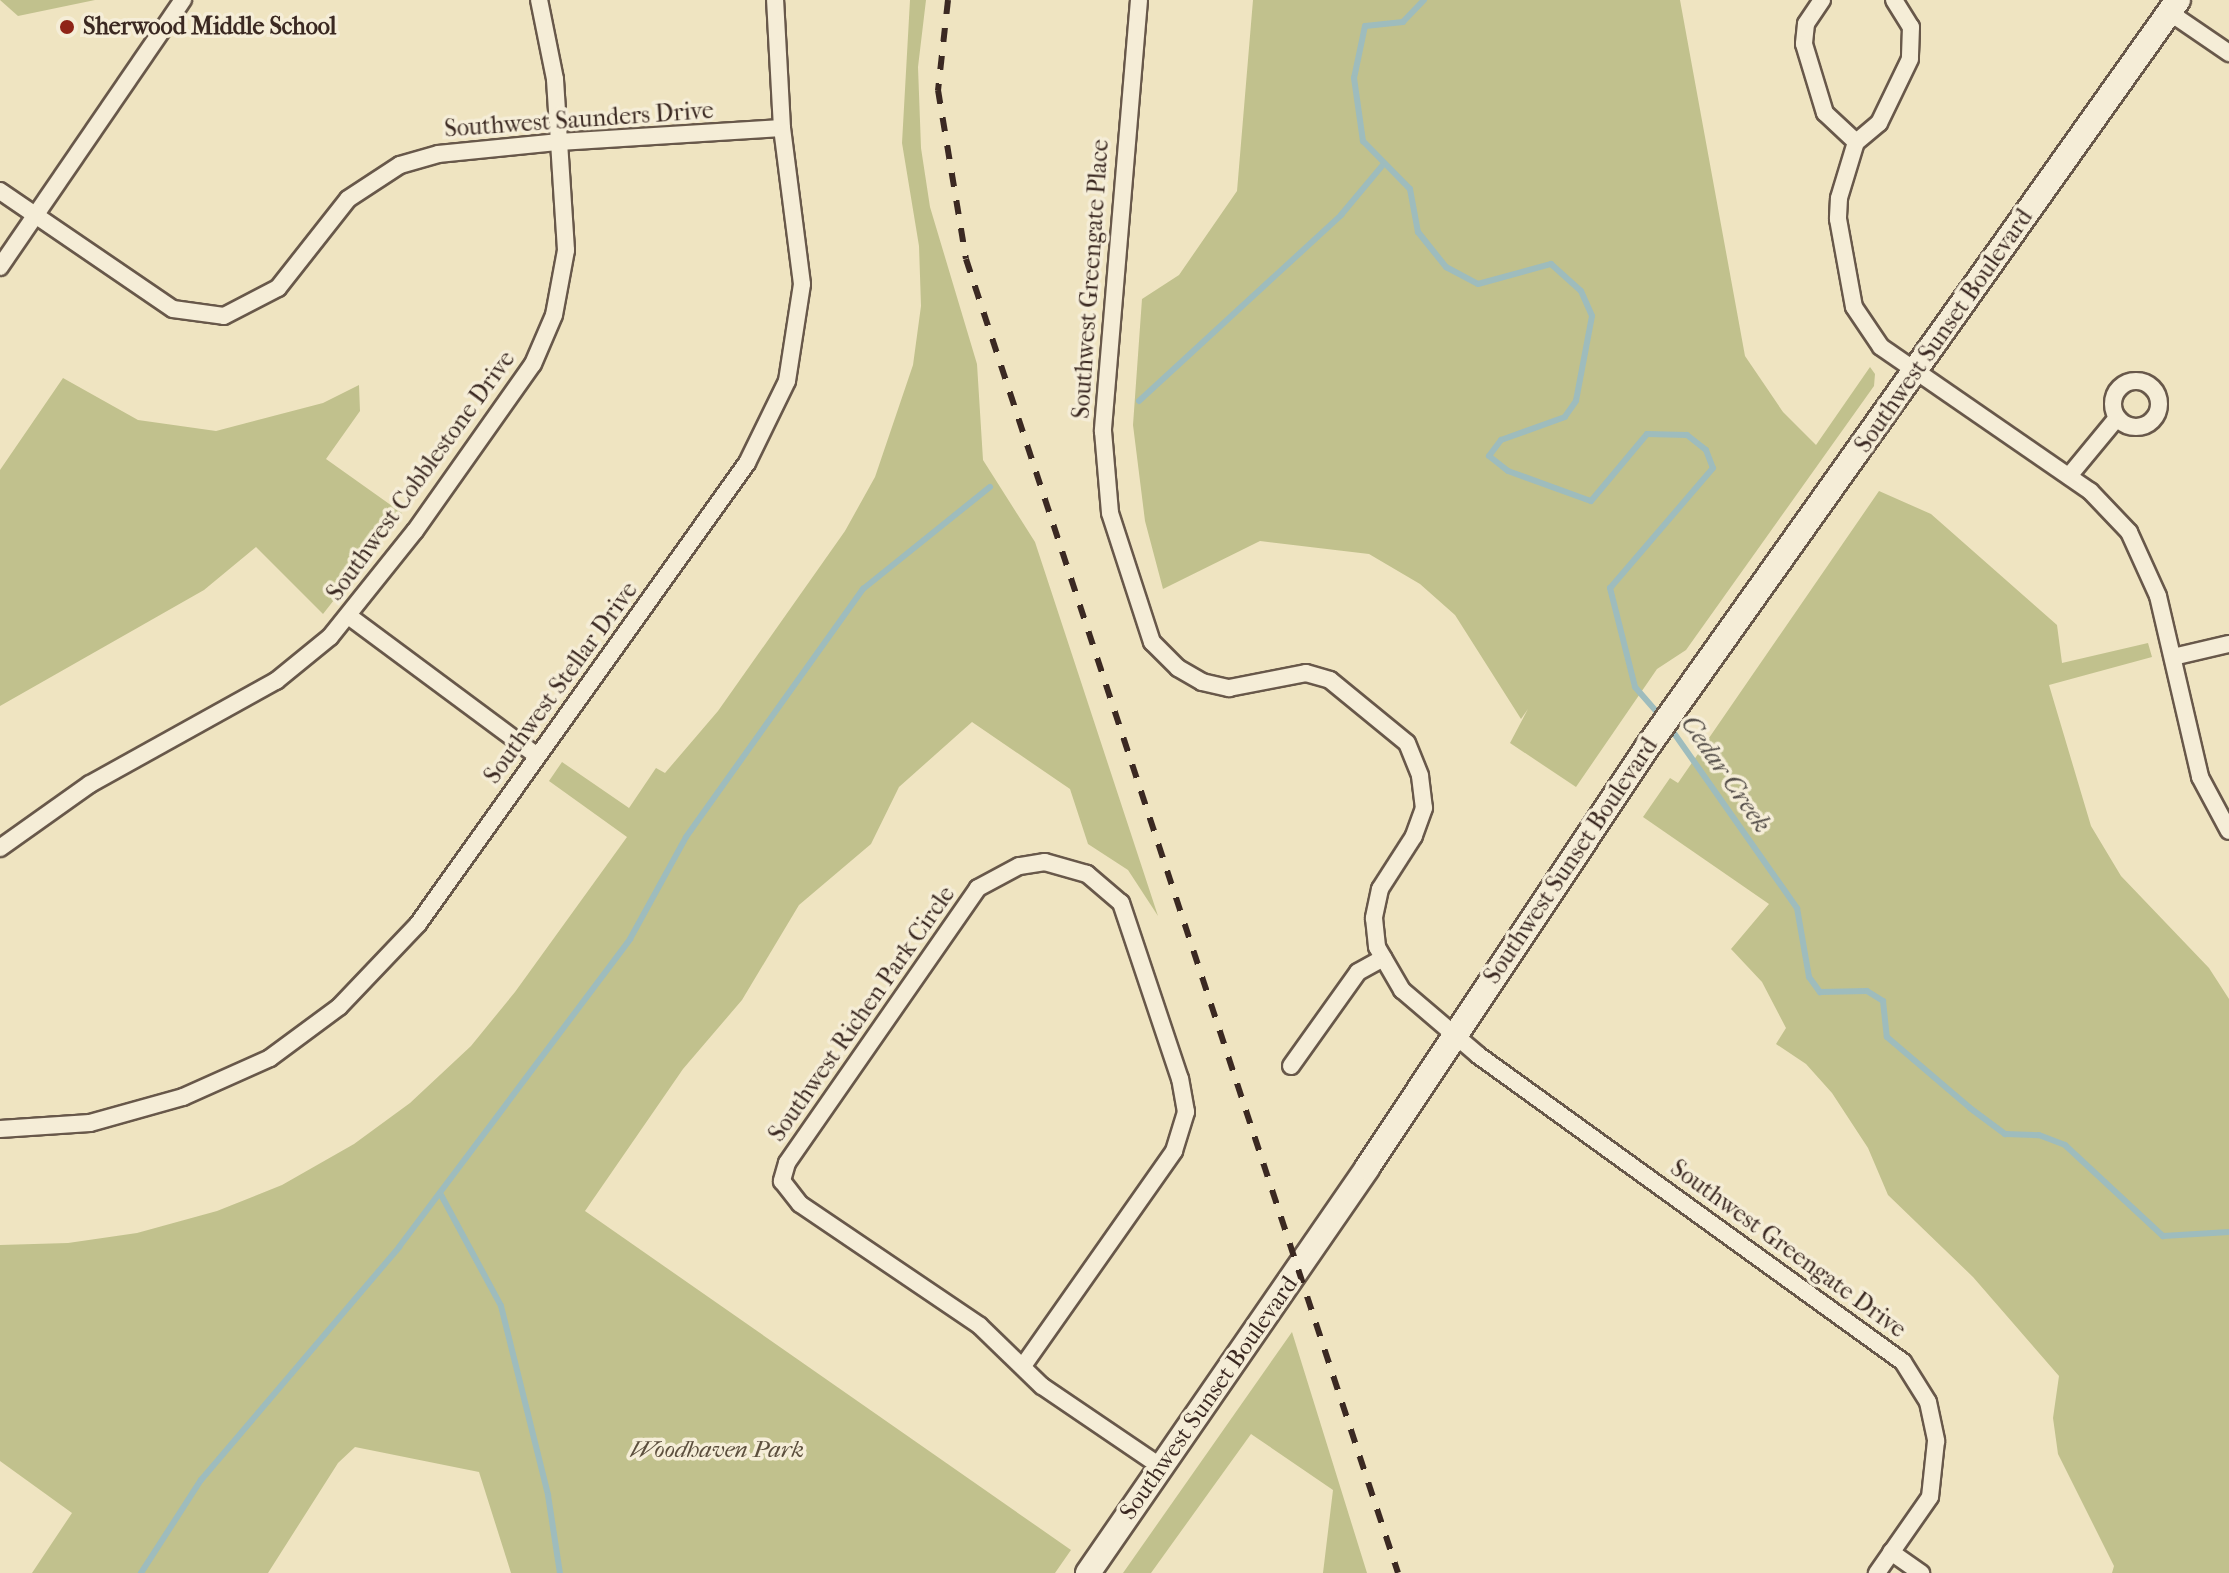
<!DOCTYPE html>
<style>
body{margin:0}
#map{position:relative;width:2229px;height:1573px;overflow:hidden;background:#efe4c1;font-family:"IM FELL French Canon",serif}
div>[style]{position:absolute}
[style*='--x']{left:calc(var(--x)*1px);top:calc(var(--y)*1px);width:calc(var(--w)*1px);rotate:calc(var(--a)*1deg)}
.green>*{inset:0;background:#c1c18d}
.stream>*{height:6px;margin:-3px;padding:0 3px;transform-origin:3px;border-radius:3px;background:#9ebcbd}
.roads{filter:drop-shadow(2px 0 #68584a) drop-shadow(-2px 0 #68584a) drop-shadow(0 2px #68584a) drop-shadow(0 -2px #68584a)}
.minor>*{height:16px;margin:-8px;padding:0 8px;transform-origin:8px;border-radius:8px;background:#f5edd7}
.minor>.ring{margin:-8px;padding:0;box-sizing:content-box;background:none;border:16px solid #f5edd7;border-radius:50%}
.secondary>*{height:24px;margin:-12px;padding:0 12px;transform-origin:12px;border-radius:12px;background:#f5edd7}
.rail>*{height:6px;margin-top:-3px;transform-origin:0;background:repeating-linear-gradient(90deg,#3b2922 0 14px,transparent 0 28px)}
.dots>*{width:22px;height:22px;translate:-50% -50%;box-sizing:border-box;border:4px solid #f5edd7;border-radius:50%}
span{translate:-50% -50%;white-space:nowrap;text-align:center;line-height:1.15;-webkit-text-stroke:7px #f5edd7;paint-order:stroke}
.poi-label{font-size:24px;color:#3b2922;font-weight:700}
.left{translate:0 -50%;text-align:left}
.street-label{font-size:24px;color:#3b2922}
.park-label{font-size:24px;color:#5c4f3d;font-style:italic}
.water-label{font-size:26px;color:#544e49;font-style:italic}
</style>
<div id="map">
<div class="green">
<div style="clip-path:polygon(0 0,95px 0,18px 16px)"></div>
<div style="clip-path:polygon(910px 0,926px 0,918px 67px,921px 148px,930px 207px,977px 364px,983px 460px,1035px 542px,1158px 916px,1128px 870px,1088px 844px,1070px 789px,972px 722px,899px 787px,871px 844px,799px 905px,742px 1000px,683px 1069px,585px 1211px,1071px 1550px,1055px 1573px,511px 1573px,479px 1472px,355px 1447px,338px 1463px,268px 1573px,32px 1573px,72px 1513px,0 1461px,0 1245px,68px 1243px,137px 1233px,217px 1211px,282px 1185px,354px 1144px,410px 1103px,471px 1046px,515px 992px,627px 837px,549px 781px,562px 762px,629px 808px,656px 768px,665px 773px,718px 711px,845px 531px,875px 477px,913px 365px,921px 306px,919px 246px,902px 143px)"></div>
<div style="clip-path:polygon(1253px 0,1680px 0,1745px 356px,1783px 412px,1816px 445px,1870px 367px,1875px 374px,1874px 386px,1686px 650px,1657px 669px,1576px 787px,1510px 743px,1528px 709px,1521px 719px,1455px 615px,1420px 584px,1369px 554px,1260px 541px,1163px 589px,1145px 521px,1133px 425px,1142px 299px,1179px 275px,1237px 191px)"></div>
<div style="clip-path:polygon(63px 378px,138px 420px,216px 431px,323px 403px,359px 385px,360px 411px,326px 459px,402px 513px,323px 614px,256px 547px,204px 590px,0 706px,0 470px)"></div>
<div style="clip-path:polygon(1879px 491px,1931px 514px,2057px 625px,2062px 663px,2148px 643px,2152px 657px,2049px 685px,2091px 826px,2121px 876px,2209px 968px,2229px 999px,2229px 1573px,2112px 1573px,2114px 1566px,2058px 1454px,2053px 1418px,2059px 1376px,1973px 1277px,1888px 1195px,1868px 1148px,1832px 1093px,1806px 1064px,1776px 1044px,1786px 1028px,1762px 982px,1731px 949px,1769px 904px,1643px 817px,1670px 778px,1678px 783px)"></div>
<div style="clip-path:polygon(1292px 1332px,1367px 1573px,1323px 1573px,1333px 1490px,1251px 1434px,1151px 1573px,1123px 1573px)"></div>
</div>
<div class="stream">
<div style="--x:1424;--y:0;--w:30;--a:134"></div>
<div style="--x:1403;--y:22;--w:38;--a:174"></div>
<div style="--x:1365;--y:26;--w:53;--a:101.9"></div>
<div style="--x:1354;--y:78;--w:64;--a:81.9"></div>
<div style="--x:1363;--y:141;--w:67;--a:45.6"></div>
<div style="--x:1410;--y:189;--w:44;--a:79.5"></div>
<div style="--x:1418;--y:232;--w:45;--a:51.3"></div>
<div style="--x:1446;--y:267;--w:36;--a:28"></div>
<div style="--x:1478;--y:284;--w:76;--a:-15.3"></div>
<div style="--x:1551;--y:264;--w:40;--a:42"></div>
<div style="--x:1581;--y:291;--w:27;--a:66"></div>
<div style="--x:1592;--y:316;--w:86;--a:100.7"></div>
<div style="--x:1576;--y:401;--w:19;--a:125"></div>
<div style="--x:1565;--y:417;--w:68;--a:160.2"></div>
<div style="--x:1501;--y:440;--w:20;--a:127"></div>
<div style="--x:1489;--y:456;--w:24;--a:38"></div>
<div style="--x:1508;--y:471;--w:88;--a:19.9"></div>
<div style="--x:1591;--y:501;--w:87;--a:-50.1"></div>
<div style="--x:1647;--y:434;--w:40;--a:1.4"></div>
<div style="--x:1687;--y:435;--w:24;--a:38"></div>
<div style="--x:1706;--y:450;--w:19;--a:69"></div>
<div style="--x:1713;--y:468;--w:158;--a:130.6"></div>
<div style="--x:1610;--y:588;--w:102;--a:75.8"></div>
<div style="--x:1635;--y:687;--w:41;--a:48.9"></div>
<div style="--x:1139;--y:401;--w:275;--a:-42.6"></div>
<div style="--x:1341;--y:215;--w:64;--a:-50.1"></div>
<div style="--x:1669;--y:726;--w:223;--a:54.9"></div>
<div style="--x:1797;--y:908;--w:70;--a:80.1"></div>
<div style="--x:1809;--y:977;--w:19;--a:54"></div>
<div style="--x:1820;--y:992;--w:47;--a:-1.2"></div>
<div style="--x:1867;--y:991;--w:19;--a:32"></div>
<div style="--x:1883;--y:1001;--w:36;--a:84"></div>
<div style="--x:1887;--y:1037;--w:109;--a:40.5"></div>
<div style="--x:1970;--y:1108;--w:44;--a:36.6"></div>
<div style="--x:2005;--y:1134;--w:34;--a:2"></div>
<div style="--x:2039;--y:1135;--w:28;--a:21"></div>
<div style="--x:2065;--y:1145;--w:134;--a:42.9"></div>
<div style="--x:2163;--y:1236;--w:66;--a:-3.5"></div>
<div style="--x:440;--y:1193;--w:128;--a:61.6"></div>
<div style="--x:501;--y:1306;--w:195;--a:76"></div>
<div style="--x:548;--y:1495;--w:79;--a:81.3"></div>
<div style="--x:141;--y:1573;--w:111;--a:-57.2"></div>
<div style="--x:201;--y:1480;--w:306;--a:-49.6"></div>
<div style="--x:399;--y:1247;--w:385;--a:-53.1"></div>
<div style="--x:630;--y:939;--w:116;--a:-61.2"></div>
<div style="--x:686;--y:837;--w:305;--a:-54.5"></div>
<div style="--x:863;--y:589;--w:163;--a:-38.8"></div>
</div>
<div class="roads">
<div class="minor">
<div style="--x:1139;--y:0;--w:433;--a:94.8"></div>
<div style="--x:1103;--y:431;--w:82;--a:85.1"></div>
<div style="--x:1110;--y:513;--w:136;--a:72"></div>
<div style="--x:1152;--y:642;--w:37;--a:45"></div>
<div style="--x:1178;--y:668;--w:28;--a:30"></div>
<div style="--x:1202;--y:682;--w:28;--a:13"></div>
<div style="--x:1229;--y:688;--w:78;--a:-11"></div>
<div style="--x:1306;--y:673;--w:25;--a:16"></div>
<div style="--x:1330;--y:680;--w:99;--a:39.3"></div>
<div style="--x:1407;--y:743;--w:35;--a:68"></div>
<div style="--x:1420;--y:776;--w:32;--a:83"></div>
<div style="--x:1424;--y:808;--w:30;--a:110"></div>
<div style="--x:1414;--y:836;--w:63;--a:122.7"></div>
<div style="--x:1380;--y:889;--w:30;--a:102"></div>
<div style="--x:1374;--y:918;--w:29;--a:84"></div>
<div style="--x:1377;--y:947;--w:50;--a:59.8"></div>
<div style="--x:1402;--y:990;--w:100;--a:40.5"></div>
<div style="--x:1478;--y:1055;--w:524;--a:35.84"></div>
<div style="--x:1903;--y:1362;--w:47;--a:58"></div>
<div style="--x:1928;--y:1402;--w:40;--a:78"></div>
<div style="--x:1936;--y:1441;--w:56;--a:96.1"></div>
<div style="--x:1930;--y:1497;--w:93;--a:124.9"></div>
<div style="--x:1822;--y:0;--w:29;--a:124"></div>
<div style="--x:1806;--y:24;--w:20;--a:96"></div>
<div style="--x:1804;--y:44;--w:72;--a:73.1"></div>
<div style="--x:1825;--y:113;--w:42;--a:43.1"></div>
<div style="--x:1894;--y:0;--w:32;--a:58"></div>
<div style="--x:1911;--y:27;--w:32;--a:92"></div>
<div style="--x:1910;--y:59;--w:71;--a:115.8"></div>
<div style="--x:1879;--y:123;--w:30;--a:140"></div>
<div style="--x:1856;--y:142;--w:59;--a:106.9"></div>
<div style="--x:1839;--y:198;--w:21;--a:93"></div>
<div style="--x:1838;--y:219;--w:89;--a:79.7"></div>
<div style="--x:1854;--y:307;--w:48;--a:56"></div>
<div style="--x:1881;--y:347;--w:254;--a:34.6"></div>
<div style="--x:2090;--y:491;--w:57;--a:46.4"></div>
<div style="--x:2129;--y:532;--w:70;--a:65.6"></div>
<div style="--x:2158;--y:596;--w:186;--a:76.9"></div>
<div style="--x:2200;--y:777;--w:61;--a:61.8"></div>
<div style="--x:2169;--y:12;--w:73;--a:34.3"></div>
<div style="--x:0;--y:191;--w:209;--a:34.3"></div>
<div style="--x:173;--y:309;--w:51;--a:7.8"></div>
<div style="--x:224;--y:316;--w:61;--a:-27.4"></div>
<div style="--x:278;--y:288;--w:113;--a:-51.8"></div>
<div style="--x:348;--y:199;--w:62;--a:-33.2"></div>
<div style="--x:400;--y:165;--w:40;--a:-16"></div>
<div style="--x:438;--y:154;--w:122;--a:-5.7"></div>
<div style="--x:559;--y:142;--w:223;--a:-3.6"></div>
<div style="--x:0;--y:267;--w:324;--a:-55.6"></div>
<div class="ring" style="left:2113px;top:381px;width:30px;height:30px"></div>
<div style="--x:2069;--y:476;--w:75;--a:-50.4"></div>
<div style="--x:350;--y:617;--w:233;--a:36.6"></div>
<div style="--x:2173;--y:657;--w:57;--a:-13.1"></div>
<div style="--x:0;--y:848;--w:110;--a:-35.4"></div>
<div style="--x:90;--y:784;--w:213;--a:-29"></div>
<div style="--x:276;--y:681;--w:70;--a:-39.2"></div>
<div style="--x:330;--y:637;--w:136;--a:-51.3"></div>
<div style="--x:415;--y:531;--w:204;--a:-54.8"></div>
<div style="--x:533;--y:364;--w:53;--a:-66.8"></div>
<div style="--x:554;--y:315;--w:66;--a:-79.5"></div>
<div style="--x:566;--y:250;--w:171;--a:-93.7"></div>
<div style="--x:555;--y:79;--w:81;--a:-101.4"></div>
<div style="--x:1291;--y:1066;--w:115;--a:-54.5"></div>
<div style="--x:1358;--y:972;--w:29;--a:-29"></div>
<div style="--x:0;--y:1129;--w:90;--a:-3.8"></div>
<div style="--x:90;--y:1123;--w:97;--a:-15.6"></div>
<div style="--x:183;--y:1097;--w:95;--a:-24.1"></div>
<div style="--x:270;--y:1058;--w:86;--a:-36.5"></div>
<div style="--x:339;--y:1007;--w:115;--a:-46.4"></div>
<div style="--x:418;--y:924;--w:566;--a:-54.49"></div>
<div style="--x:747;--y:463;--w:91;--a:-64"></div>
<div style="--x:787;--y:381;--w:98;--a:-81.2"></div>
<div style="--x:802;--y:284;--w:157;--a:-97.3"></div>
<div style="--x:782;--y:128;--w:128;--a:-93.1"></div>
<div style="--x:1023;--y:1366;--w:263;--a:-54.9"></div>
<div style="--x:1174;--y:1151;--w:41;--a:-72.9"></div>
<div style="--x:1186;--y:1112;--w:34;--a:-100"></div>
<div style="--x:1180;--y:1079;--w:186;--a:-108.5"></div>
<div style="--x:1121;--y:903;--w:45;--a:-139.5"></div>
<div style="--x:1087;--y:874;--w:44;--a:-164.1"></div>
<div style="--x:1045;--y:862;--w:26;--a:171"></div>
<div style="--x:1019;--y:866;--w:47;--a:151.8"></div>
<div style="--x:978;--y:888;--w:335;--a:124.8"></div>
<div style="--x:787;--y:1163;--w:19;--a:106"></div>
<div style="--x:782;--y:1181;--w:29;--a:52"></div>
<div style="--x:800;--y:1204;--w:217;--a:34.1"></div>
<div style="--x:980;--y:1326;--w:86;--a:44.1"></div>
<div style="--x:1042;--y:1386;--w:144;--a:34.2"></div>
<div style="--x:1891;--y:1552;--w:37;--a:35"></div>
</div>
<div class="secondary">
<div style="--x:1088;--y:1573;--w:492;--a:-55.4"></div>
<div style="--x:1367;--y:1168;--w:507;--a:-56.34"></div>
<div style="--x:1648;--y:746;--w:915;--a:-54.61"></div>
</div>
</div>
<div class="rail">
<div style="--x:948;--y:0;--w:91;--a:96.3"></div>
<div style="--x:938;--y:90;--w:171;--a:80.6"></div>
<div style="--x:966;--y:259;--w:1383;--a:71.8"></div>
</div>
<div class="dots">
<div style="left:67px;top:27px;background:#8f2418"></div>
</div>
<div class="poi-label">
<span class="left" style="left:83px;top:27px">Sherwood Middle School</span>
</div>
<div class="street-label">
<span style="left:579px;top:120px;rotate:-4deg">Southwest Saunders Drive</span>
<span style="left:1091px;top:279px;rotate:-86deg">Southwest Greengate Place</span>
<span style="left:1944px;top:331px;rotate:-55deg">Southwest Sunset Boulevard</span>
<span style="left:421px;top:476px;rotate:-54deg">Southwest Cobblestone Drive</span>
<span style="left:561px;top:683px;rotate:-54deg">Southwest Stellar Drive</span>
<span style="left:1571px;top:861px;rotate:-56deg">Southwest Sunset Boulevard</span>
<span style="left:862px;top:1014px;rotate:-55deg">Southwest Richen Park Circle</span>
<span style="left:1788px;top:1249px;rotate:36deg">Southwest Greengate Drive</span>
<span style="left:1209px;top:1398px;rotate:-55deg">Southwest Sunset Boulevard</span>
</div>
<div class="park-label">
<span style="left:717px;top:1450px">Woodhaven Park</span>
</div>
<div class="water-label">
<span style="left:1726px;top:774px;rotate:55deg">Cedar Creek</span>
</div>
</div>
